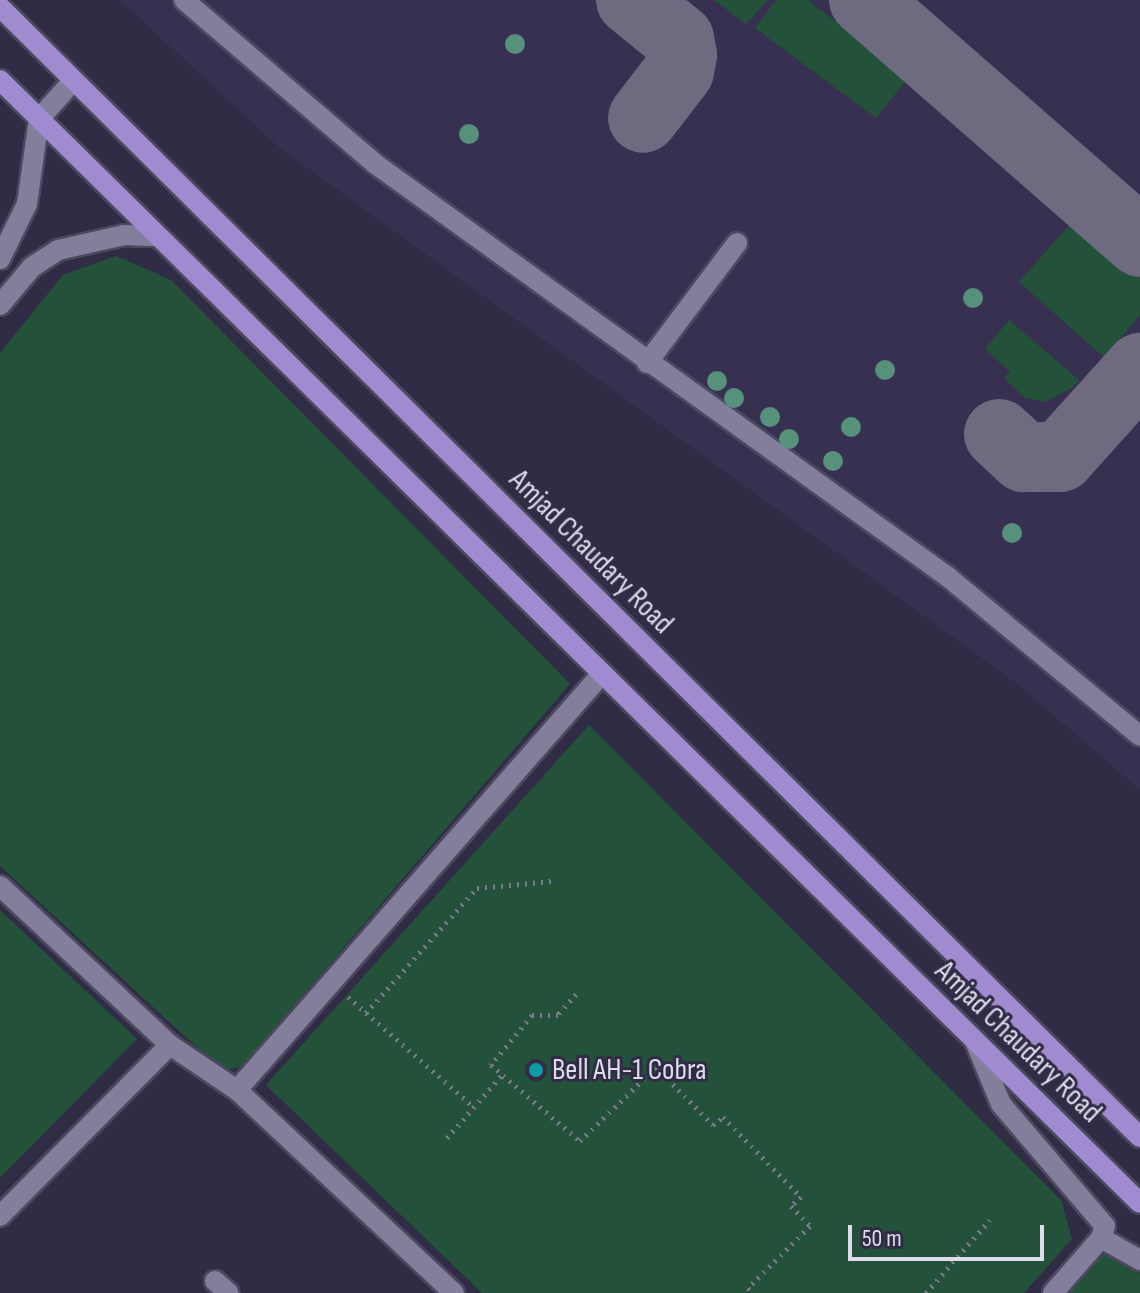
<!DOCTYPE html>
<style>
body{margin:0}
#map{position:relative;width:1140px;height:1293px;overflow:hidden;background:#312c45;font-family:"Sofia Sans Condensed",sans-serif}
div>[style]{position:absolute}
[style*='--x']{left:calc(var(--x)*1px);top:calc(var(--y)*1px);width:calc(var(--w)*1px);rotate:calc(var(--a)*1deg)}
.built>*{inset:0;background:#373050}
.green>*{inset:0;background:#245139}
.taxiway>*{height:70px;margin:-35px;padding:0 35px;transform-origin:35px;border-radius:35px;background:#6e6a80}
.path>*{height:5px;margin-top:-2.5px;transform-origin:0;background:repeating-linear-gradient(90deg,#7d798e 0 2px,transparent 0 8px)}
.roads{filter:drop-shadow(2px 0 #4c485d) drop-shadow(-2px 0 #4c485d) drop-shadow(0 2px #4c485d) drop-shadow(0 -2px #4c485d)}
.minor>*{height:20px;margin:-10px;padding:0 10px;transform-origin:10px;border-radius:10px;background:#837e9c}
.major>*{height:20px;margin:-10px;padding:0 10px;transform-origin:10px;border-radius:10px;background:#a08bd0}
.trees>*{width:20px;height:20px;margin:-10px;border-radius:50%;background:#56917b}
.dots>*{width:22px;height:22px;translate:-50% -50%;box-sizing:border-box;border:4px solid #312c45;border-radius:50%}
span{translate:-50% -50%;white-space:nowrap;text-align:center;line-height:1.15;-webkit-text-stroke:6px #312c45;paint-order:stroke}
.street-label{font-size:30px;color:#dfdded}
.poi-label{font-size:30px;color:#dfdded}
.left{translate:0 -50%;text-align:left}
.scale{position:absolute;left:848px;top:1225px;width:196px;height:36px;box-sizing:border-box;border:4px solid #dfdded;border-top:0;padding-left:10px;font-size:24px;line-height:28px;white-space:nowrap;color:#dfdded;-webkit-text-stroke:6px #312c45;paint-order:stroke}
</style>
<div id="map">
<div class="built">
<div style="clip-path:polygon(120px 0,1140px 0,1140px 790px,1019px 685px,280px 148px)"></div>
</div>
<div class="green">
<div style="clip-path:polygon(714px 0,768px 0,746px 24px)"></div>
<div style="clip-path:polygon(776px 0,808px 0,908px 78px,876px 118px,755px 28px)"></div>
<div style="clip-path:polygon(1072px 222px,1140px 278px,1140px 315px,1105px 358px,1019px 282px)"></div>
<div style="clip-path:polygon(116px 256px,171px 280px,570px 684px,242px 1066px,228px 1070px,217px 1066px,0 866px,0 353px,63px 275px)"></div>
<div style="clip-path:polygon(1009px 320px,1079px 380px,1073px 387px,1046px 402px,1025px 398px,1004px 378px,1010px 372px,985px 349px)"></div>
<div style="clip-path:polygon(589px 725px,1061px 1200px,1072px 1239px,1024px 1293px,482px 1293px,266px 1085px)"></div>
<div style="clip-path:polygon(0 910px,137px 1039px,0 1178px)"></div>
<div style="clip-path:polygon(1107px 1249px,1140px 1273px,1140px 1293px,1067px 1293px)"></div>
</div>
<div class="taxiway">
<div style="--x:631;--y:0;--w:62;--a:39.1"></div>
<div style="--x:679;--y:39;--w:16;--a:79"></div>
<div style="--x:682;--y:55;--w:16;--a:101"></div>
<div style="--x:679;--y:71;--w:59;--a:127.5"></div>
<div style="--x:864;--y:0;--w:367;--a:41.2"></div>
<div style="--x:999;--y:434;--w:34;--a:43"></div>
<div style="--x:1024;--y:457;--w:36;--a:0"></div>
<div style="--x:1060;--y:457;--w:120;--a:-48"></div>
</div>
<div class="path">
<div style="--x:576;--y:994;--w:28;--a:131"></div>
<div style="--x:558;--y:1015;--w:26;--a:180"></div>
<div style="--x:532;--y:1015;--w:65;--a:129.4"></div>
<div style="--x:491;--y:1065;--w:117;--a:40.5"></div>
<div style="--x:580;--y:1141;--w:106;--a:-44.2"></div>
<div style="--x:656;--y:1067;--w:81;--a:45.5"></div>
<div style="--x:713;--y:1125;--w:13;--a:-39"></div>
<div style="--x:723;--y:1117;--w:112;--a:45.7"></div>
<div style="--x:801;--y:1197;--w:13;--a:138"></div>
<div style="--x:791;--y:1206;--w:28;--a:46"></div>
<div style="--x:810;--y:1226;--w:88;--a:135"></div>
<div style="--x:748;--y:1288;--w:8;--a:40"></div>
<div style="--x:348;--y:997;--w:167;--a:41.1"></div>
<div style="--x:366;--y:1013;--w:167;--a:-48.4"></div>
<div style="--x:477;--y:888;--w:75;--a:-5.3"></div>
<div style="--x:447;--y:1138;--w:84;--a:-48.9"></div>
<div style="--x:926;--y:1293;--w:97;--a:-48.8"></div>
</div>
<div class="roads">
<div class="minor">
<div style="--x:184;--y:0;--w:250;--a:40.6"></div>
<div style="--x:374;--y:163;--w:708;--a:35.8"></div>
<div style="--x:948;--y:577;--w:249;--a:39.6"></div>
<div style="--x:0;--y:259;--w:61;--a:-63.9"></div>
<div style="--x:27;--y:204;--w:86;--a:-82"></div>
<div style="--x:39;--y:119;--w:51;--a:-48.2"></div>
<div style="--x:0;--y:305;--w:50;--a:-49.9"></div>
<div style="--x:32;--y:267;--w:31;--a:-33"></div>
<div style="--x:58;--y:250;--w:68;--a:-12.8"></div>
<div style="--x:124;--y:235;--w:34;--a:2"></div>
<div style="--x:647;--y:363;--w:150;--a:-53.1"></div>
<div style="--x:0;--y:886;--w:233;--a:43.1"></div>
<div style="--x:170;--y:1045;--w:81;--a:33.9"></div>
<div style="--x:237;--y:1090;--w:297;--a:43.1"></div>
<div style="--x:976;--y:1044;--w:65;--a:67.4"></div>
<div style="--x:1001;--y:1104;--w:160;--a:49.6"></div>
<div style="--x:1105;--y:1226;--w:13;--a:108"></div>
<div style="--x:1101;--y:1238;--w:73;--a:131.1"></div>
<div style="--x:237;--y:1090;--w:551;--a:-48.76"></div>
<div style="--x:0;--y:1216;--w:241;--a:-45.2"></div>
<div style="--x:1101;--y:1238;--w:45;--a:29.4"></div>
<div style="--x:215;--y:1281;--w:18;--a:41"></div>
</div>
<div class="major">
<div style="--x:0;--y:7;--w:1605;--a:44.75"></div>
<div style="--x:0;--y:80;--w:1600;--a:44.57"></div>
</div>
</div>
<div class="trees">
<div style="left:515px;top:44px"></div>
<div style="left:469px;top:134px"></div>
<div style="left:973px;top:298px"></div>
<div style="left:885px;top:370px"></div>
<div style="left:717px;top:381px"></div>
<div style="left:734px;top:398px"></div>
<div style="left:770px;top:417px"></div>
<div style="left:851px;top:427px"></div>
<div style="left:789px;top:439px"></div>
<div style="left:833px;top:461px"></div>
<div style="left:1012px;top:533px"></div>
</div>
<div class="dots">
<div style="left:536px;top:1070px;background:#0f9aa8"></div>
</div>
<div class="street-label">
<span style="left:591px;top:552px;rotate:45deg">Amjad Chaudary Road</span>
<span style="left:1018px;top:1042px;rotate:44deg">Amjad Chaudary Road</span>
</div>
<div class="poi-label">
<span class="left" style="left:552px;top:1070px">Bell AH-1 Cobra</span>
</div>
<div class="scale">50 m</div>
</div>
